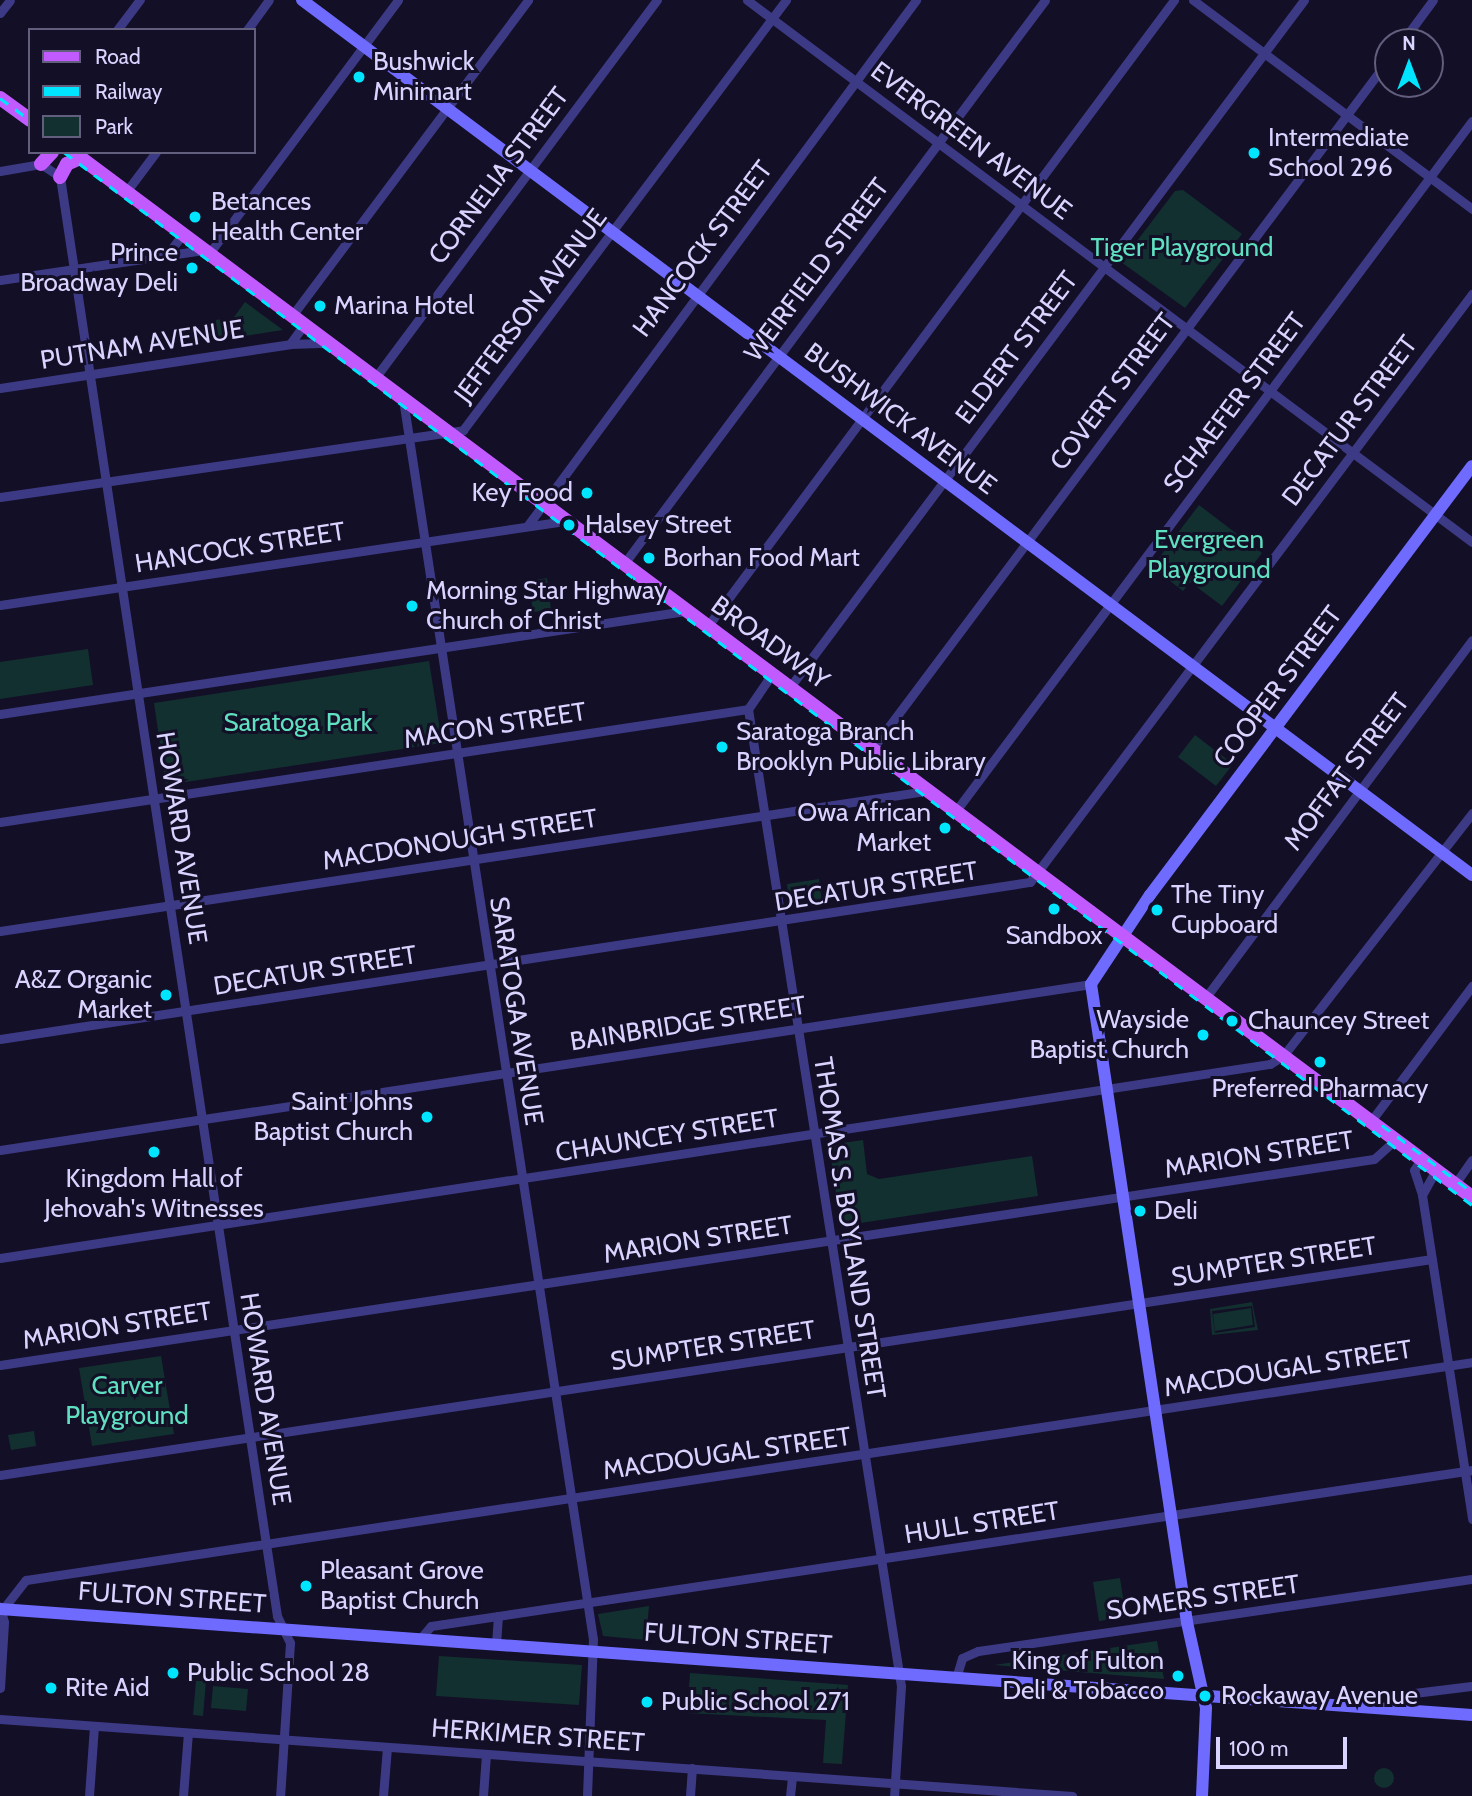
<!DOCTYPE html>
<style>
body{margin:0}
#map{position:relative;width:1472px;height:1796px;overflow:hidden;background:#130f26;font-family:Cabin,sans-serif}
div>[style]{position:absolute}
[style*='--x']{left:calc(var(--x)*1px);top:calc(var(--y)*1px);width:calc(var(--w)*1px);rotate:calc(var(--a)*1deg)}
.green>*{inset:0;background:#12302f}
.round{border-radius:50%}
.minor>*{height:9px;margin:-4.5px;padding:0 4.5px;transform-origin:4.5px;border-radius:4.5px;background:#3d3a85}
.secondary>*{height:12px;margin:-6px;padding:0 6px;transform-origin:6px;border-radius:6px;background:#6f6bff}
.primary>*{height:14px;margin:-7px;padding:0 7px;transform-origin:7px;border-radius:7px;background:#c25bff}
.rail>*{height:2.5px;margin-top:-1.25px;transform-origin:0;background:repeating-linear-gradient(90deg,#00e5ff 0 10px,transparent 0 19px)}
.dots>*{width:19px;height:19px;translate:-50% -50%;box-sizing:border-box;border:4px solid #130f26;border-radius:50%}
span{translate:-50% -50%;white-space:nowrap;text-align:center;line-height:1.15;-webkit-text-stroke:6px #130f26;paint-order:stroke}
.poi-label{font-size:26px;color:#d9d4ff}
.left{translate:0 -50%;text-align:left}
.right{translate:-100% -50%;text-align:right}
.street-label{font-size:26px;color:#d9d4ff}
.park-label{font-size:26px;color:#5fe0c0}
.legend{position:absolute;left:28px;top:28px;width:228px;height:126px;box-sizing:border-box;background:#130f26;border:2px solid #625e7d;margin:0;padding:9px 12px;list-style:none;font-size:21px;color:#d9d4ff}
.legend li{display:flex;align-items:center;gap:14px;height:35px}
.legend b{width:35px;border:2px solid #625e7d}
.north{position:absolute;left:1374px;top:28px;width:70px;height:70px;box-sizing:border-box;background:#130f26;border:2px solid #625e7d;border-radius:50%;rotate:0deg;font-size:19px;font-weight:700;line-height:28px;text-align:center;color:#d9d4ff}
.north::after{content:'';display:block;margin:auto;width:24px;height:32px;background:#00e5ff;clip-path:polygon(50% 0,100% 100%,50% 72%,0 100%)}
.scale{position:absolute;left:1216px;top:1737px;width:131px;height:32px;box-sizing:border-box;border:4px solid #d9d4ff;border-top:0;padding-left:9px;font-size:21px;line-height:24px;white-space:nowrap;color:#d9d4ff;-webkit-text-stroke:5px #130f26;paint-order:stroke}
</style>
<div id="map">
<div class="green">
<div style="clip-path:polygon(1183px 190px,1242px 234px,1185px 308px,1121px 262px,1175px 191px)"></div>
<div style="clip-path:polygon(245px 302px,283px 330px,218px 340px,215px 320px,224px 319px,229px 324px)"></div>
<div style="clip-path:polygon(1199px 505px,1262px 553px,1222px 606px,1190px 582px,1183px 591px,1152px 567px)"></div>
<div style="clip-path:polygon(547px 578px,551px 610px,533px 612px,529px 581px)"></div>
<div style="clip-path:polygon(88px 649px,93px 685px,0 699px,0 662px)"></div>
<div style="clip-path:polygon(429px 661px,442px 743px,166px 785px,154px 703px)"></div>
<div style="clip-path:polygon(1195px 735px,1233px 764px,1216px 786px,1178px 757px)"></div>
<div style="clip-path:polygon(819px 879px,822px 903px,790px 908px,787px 884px)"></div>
<div style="clip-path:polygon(863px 1140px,867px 1174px,879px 1179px,1032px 1156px,1038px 1196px,841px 1226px,829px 1145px)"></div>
<div style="clip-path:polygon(evenodd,1252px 1302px,1258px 1330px,1212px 1335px,1210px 1309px,1252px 1302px,1252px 1306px,1255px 1327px,1215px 1333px,1212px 1311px,1252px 1306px)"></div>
<div style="clip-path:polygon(1251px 1308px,1253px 1325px,1215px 1331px,1213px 1314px)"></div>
<div style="clip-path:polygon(161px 1356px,174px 1434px,92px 1446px,79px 1368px)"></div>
<div style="clip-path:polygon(34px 1431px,36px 1446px,11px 1450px,8px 1435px)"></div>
<div style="clip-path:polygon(1120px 1578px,1126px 1617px,1099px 1621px,1093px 1582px)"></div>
<div style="clip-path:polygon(649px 1606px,646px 1640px,603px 1636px,598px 1614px)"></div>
<div style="clip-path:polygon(1157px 1641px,1164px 1679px,994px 1665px)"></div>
<div style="clip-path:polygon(439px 1656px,582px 1665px,579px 1705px,436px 1696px)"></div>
<div style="clip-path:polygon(690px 1673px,848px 1685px,842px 1764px,823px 1763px,826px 1720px,687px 1713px)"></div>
<div style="clip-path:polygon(196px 1681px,206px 1681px,203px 1716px,193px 1715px)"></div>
<div style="clip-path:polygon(213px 1686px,248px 1689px,246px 1711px,211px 1708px)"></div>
<div class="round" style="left:1374px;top:1768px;width:20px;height:20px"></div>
</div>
<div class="minor">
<div style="--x:747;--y:0;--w:905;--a:36.78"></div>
<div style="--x:1193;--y:0;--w:349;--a:36.8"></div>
<div style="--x:0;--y:13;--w:16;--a:-52"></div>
<div style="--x:117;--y:30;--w:38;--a:-53"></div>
<div style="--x:247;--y:30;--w:37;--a:-54"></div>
<div style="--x:1402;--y:42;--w:52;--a:-53.6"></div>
<div style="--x:0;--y:171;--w:42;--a:-9.7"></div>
<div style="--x:41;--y:164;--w:23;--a:34"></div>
<div style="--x:60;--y:177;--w:1382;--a:81.43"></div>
<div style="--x:266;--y:1544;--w:73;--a:81.3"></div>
<div style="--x:277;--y:1616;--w:30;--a:64"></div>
<div style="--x:290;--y:1643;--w:153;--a:93.7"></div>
<div style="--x:126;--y:192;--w:50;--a:-53.1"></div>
<div style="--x:167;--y:255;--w:25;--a:-53"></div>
<div style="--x:208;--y:255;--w:318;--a:-53.3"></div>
<div style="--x:0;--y:280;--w:204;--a:-8.4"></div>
<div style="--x:291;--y:317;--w:396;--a:-53.2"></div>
<div style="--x:290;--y:344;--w:22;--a:-54"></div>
<div style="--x:375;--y:378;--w:472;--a:-53.3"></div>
<div style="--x:0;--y:388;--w:293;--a:-8.6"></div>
<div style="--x:290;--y:344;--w:37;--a:-2"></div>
<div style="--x:403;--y:399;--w:1254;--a:81.29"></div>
<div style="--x:593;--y:1639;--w:157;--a:92.2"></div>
<div style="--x:0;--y:497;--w:468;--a:-8.2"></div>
<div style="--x:463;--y:430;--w:538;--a:-53.09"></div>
<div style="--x:528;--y:525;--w:653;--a:-53.53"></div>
<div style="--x:623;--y:565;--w:705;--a:-53.24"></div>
<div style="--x:0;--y:605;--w:571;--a:-8.46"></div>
<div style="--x:707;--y:627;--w:782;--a:-53.32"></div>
<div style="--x:772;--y:674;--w:42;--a:124.4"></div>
<div style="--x:748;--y:709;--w:989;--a:81.1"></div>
<div style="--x:901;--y:1686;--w:110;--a:93.6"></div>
<div style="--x:790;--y:687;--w:858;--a:-53.2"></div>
<div style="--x:0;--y:714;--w:693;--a:-8.55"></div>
<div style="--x:872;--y:749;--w:861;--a:-53.17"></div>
<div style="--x:955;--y:812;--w:863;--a:-53.2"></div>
<div style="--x:0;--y:822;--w:756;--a:-8.59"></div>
<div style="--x:0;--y:931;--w:937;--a:-8.6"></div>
<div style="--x:1206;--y:997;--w:445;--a:-53.3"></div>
<div style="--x:0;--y:1039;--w:1042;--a:-8.67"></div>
<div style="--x:1030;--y:882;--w:736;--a:-53.07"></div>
<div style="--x:1371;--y:1121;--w:169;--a:-53.2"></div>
<div style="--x:0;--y:1150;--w:1104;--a:-8.65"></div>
<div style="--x:1421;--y:1159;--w:13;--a:122"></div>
<div style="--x:1414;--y:1170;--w:26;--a:72"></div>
<div style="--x:1422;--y:1195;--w:328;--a:81.2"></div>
<div style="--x:1455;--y:1184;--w:29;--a:-55"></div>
<div style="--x:1422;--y:1195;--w:29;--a:-61"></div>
<div style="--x:0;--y:1258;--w:1285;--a:-8.69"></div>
<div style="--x:1270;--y:1064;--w:15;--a:-32"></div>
<div style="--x:1283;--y:1056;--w:308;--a:-52.1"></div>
<div style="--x:0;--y:1365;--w:1389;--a:-8.53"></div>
<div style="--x:1374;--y:1159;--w:28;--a:-42"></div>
<div style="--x:0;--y:1475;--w:1448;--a:-8.58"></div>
<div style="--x:3;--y:1609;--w:37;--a:-52"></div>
<div style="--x:26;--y:1580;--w:1462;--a:-8.57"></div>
<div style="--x:420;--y:1639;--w:17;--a:-50"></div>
<div style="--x:431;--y:1626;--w:1053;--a:-8.52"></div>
<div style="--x:496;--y:1644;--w:28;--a:-86"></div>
<div style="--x:956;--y:1678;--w:21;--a:-73"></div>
<div style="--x:962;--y:1658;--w:17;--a:-24"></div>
<div style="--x:978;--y:1651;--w:499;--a:-8.3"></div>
<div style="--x:0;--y:1688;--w:66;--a:-86.5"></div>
<div style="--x:4;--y:1622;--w:16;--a:-105"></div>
<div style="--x:1394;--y:1710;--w:20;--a:-53"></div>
<div style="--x:1406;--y:1694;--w:66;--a:-6.9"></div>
<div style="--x:0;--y:1719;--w:1075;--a:4.11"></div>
<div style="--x:89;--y:1796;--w:70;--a:-85.9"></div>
<div style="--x:183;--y:1796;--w:63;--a:-85.5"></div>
<div style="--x:383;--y:1796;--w:49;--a:-85.3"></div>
<div style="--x:483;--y:1796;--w:42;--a:-85.9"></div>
<div style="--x:690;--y:1796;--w:28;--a:-86"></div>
<div style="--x:790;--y:1796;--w:20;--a:-84"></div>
</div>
<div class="secondary">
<div style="--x:302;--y:0;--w:1461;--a:36.79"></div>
<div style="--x:0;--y:1609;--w:1476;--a:4.12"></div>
<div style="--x:1202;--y:1796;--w:88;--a:-87.4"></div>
<div style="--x:1206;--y:1708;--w:88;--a:-102.5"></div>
<div style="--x:1187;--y:1622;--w:645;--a:-98.56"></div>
<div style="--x:1091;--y:984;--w:107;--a:-56.5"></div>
<div style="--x:1150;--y:895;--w:536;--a:-53.11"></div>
</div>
<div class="primary">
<div style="--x:0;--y:98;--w:37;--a:36"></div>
<div style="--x:73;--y:152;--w:1746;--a:36.76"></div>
<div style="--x:41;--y:164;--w:16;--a:-47"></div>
<div style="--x:60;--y:177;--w:15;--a:-62"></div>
<div style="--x:67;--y:164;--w:14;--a:-25"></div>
</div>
<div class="rail">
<div style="--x:0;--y:98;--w:37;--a:36"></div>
<div style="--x:64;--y:152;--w:1758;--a:36.79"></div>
<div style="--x:1382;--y:1125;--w:112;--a:36.7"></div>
</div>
<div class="dots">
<div style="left:359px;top:77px;background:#00e5ff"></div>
<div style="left:1254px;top:153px;background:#00e5ff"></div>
<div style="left:195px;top:217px;background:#00e5ff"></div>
<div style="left:192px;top:268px;background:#00e5ff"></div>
<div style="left:320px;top:306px;background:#00e5ff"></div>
<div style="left:587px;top:493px;background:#00e5ff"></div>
<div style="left:569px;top:525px;background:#00e5ff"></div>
<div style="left:649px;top:558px;background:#00e5ff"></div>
<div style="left:412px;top:606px;background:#00e5ff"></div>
<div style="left:722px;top:747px;background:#00e5ff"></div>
<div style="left:945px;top:828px;background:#00e5ff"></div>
<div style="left:1054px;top:909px;background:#00e5ff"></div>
<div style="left:1157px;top:910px;background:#00e5ff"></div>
<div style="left:166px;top:995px;background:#00e5ff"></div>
<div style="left:1232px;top:1021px;background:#00e5ff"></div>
<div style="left:1203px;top:1035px;background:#00e5ff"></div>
<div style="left:1320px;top:1062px;background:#00e5ff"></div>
<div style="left:427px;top:1117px;background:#00e5ff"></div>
<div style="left:154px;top:1152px;background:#00e5ff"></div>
<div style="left:1140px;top:1211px;background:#00e5ff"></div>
<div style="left:306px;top:1586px;background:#00e5ff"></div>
<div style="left:173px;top:1673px;background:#00e5ff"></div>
<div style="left:1178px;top:1676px;background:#00e5ff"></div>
<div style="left:51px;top:1688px;background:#00e5ff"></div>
<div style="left:1205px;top:1696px;background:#00e5ff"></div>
<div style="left:647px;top:1702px;background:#00e5ff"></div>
</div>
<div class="poi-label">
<span class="left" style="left:373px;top:77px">Bushwick<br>Minimart</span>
<span class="left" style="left:1268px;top:153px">Intermediate<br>School 296</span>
<span class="left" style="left:211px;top:217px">Betances<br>Health Center</span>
<span class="right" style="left:178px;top:268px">Prince<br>Broadway Deli</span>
<span class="left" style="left:334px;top:306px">Marina Hotel</span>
<span class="right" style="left:573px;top:493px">Key Food</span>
<span class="left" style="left:585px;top:525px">Halsey Street</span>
<span class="left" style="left:663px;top:558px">Borhan Food Mart</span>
<span class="left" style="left:426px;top:606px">Morning Star Highway<br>Church of Christ</span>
<span class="left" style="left:736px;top:747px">Saratoga Branch<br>Brooklyn Public Library</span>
<span class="right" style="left:931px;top:828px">Owa African<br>Market</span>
<span class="left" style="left:1171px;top:910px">The Tiny<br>Cupboard</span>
<span style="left:1054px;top:936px">Sandbox</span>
<span class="right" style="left:152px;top:995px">A&amp;Z Organic<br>Market</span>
<span class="right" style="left:1189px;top:1035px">Wayside<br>Baptist Church</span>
<span class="left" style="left:1248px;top:1021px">Chauncey Street</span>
<span style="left:1320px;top:1089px">Preferred Pharmacy</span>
<span class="right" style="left:413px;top:1117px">Saint Johns<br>Baptist Church</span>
<span style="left:154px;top:1194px">Kingdom Hall of<br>Jehovah's Witnesses</span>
<span class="left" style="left:1154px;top:1211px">Deli</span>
<span class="left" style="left:320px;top:1586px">Pleasant Grove<br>Baptist Church</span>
<span class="right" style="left:1164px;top:1676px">King of Fulton<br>Deli &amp; Tobacco</span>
<span class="left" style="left:187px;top:1673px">Public School 28</span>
<span class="left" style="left:65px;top:1688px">Rite Aid</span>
<span class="left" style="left:1221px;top:1696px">Rockaway Avenue</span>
<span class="left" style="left:661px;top:1702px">Public School 271</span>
</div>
<div class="street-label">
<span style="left:971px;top:141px;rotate:37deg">EVERGREEN AVENUE</span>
<span style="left:499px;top:176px;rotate:-53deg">CORNELIA STREET</span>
<span style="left:703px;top:249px;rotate:-53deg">HANCOCK STREET</span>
<span style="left:817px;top:270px;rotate:-53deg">WEIRFIELD STREET</span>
<span style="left:531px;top:306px;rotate:-53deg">JEFFERSON AVENUE</span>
<span style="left:142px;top:345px;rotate:-9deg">PUTNAM AVENUE</span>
<span style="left:1017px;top:348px;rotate:-53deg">ELDERT STREET</span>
<span style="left:1113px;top:392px;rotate:-53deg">COVERT STREET</span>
<span style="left:1235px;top:403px;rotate:-53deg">SCHAEFER STREET</span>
<span style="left:900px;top:419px;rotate:37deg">BUSHWICK AVENUE</span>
<span style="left:1350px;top:421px;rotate:-53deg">DECATUR STREET</span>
<span style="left:240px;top:548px;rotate:-9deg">HANCOCK STREET</span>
<span style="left:770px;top:643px;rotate:36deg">BROADWAY</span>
<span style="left:1278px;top:687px;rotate:-53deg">COOPER STREET</span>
<span style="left:495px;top:726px;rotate:-9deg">MACON STREET</span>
<span style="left:1347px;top:772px;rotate:-53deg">MOFFAT STREET</span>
<span style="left:181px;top:838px;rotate:81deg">HOWARD AVENUE</span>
<span style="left:460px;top:840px;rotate:-9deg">MACDONOUGH STREET</span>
<span style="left:876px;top:887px;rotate:-9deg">DECATUR STREET</span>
<span style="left:315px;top:971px;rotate:-9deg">DECATUR STREET</span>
<span style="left:516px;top:1011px;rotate:81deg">SARATOGA AVENUE</span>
<span style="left:688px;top:1024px;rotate:-9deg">BAINBRIDGE STREET</span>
<span style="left:667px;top:1136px;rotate:-9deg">CHAUNCEY STREET</span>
<span style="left:1259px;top:1155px;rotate:-9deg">MARION STREET</span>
<span style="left:849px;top:1228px;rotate:81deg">THOMAS S. BOYLAND STREET</span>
<span style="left:698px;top:1240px;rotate:-9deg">MARION STREET</span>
<span style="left:1274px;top:1262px;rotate:-9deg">SUMPTER STREET</span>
<span style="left:117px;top:1326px;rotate:-9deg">MARION STREET</span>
<span style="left:713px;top:1346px;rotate:-9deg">SUMPTER STREET</span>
<span style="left:1288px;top:1369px;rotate:-9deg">MACDOUGAL STREET</span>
<span style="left:265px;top:1399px;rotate:81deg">HOWARD AVENUE</span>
<span style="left:727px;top:1454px;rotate:-8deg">MACDOUGAL STREET</span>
<span style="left:982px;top:1523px;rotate:-9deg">HULL STREET</span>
<span style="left:172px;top:1598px;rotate:4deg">FULTON STREET</span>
<span style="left:1203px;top:1598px;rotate:-8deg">SOMERS STREET</span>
<span style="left:738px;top:1639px;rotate:4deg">FULTON STREET</span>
<span style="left:538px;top:1736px;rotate:4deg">HERKIMER STREET</span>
</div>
<div class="park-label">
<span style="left:1182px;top:248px">Tiger Playground</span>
<span style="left:1209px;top:555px">Evergreen<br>Playground</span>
<span style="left:298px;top:723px">Saratoga Park</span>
<span style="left:127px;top:1401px">Carver<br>Playground</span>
</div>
<ul class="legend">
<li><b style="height:9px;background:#c25bff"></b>Road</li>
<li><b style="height:9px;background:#00e5ff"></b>Railway</li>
<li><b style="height:19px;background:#12302f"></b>Park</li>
</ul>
<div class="north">N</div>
<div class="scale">100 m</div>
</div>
